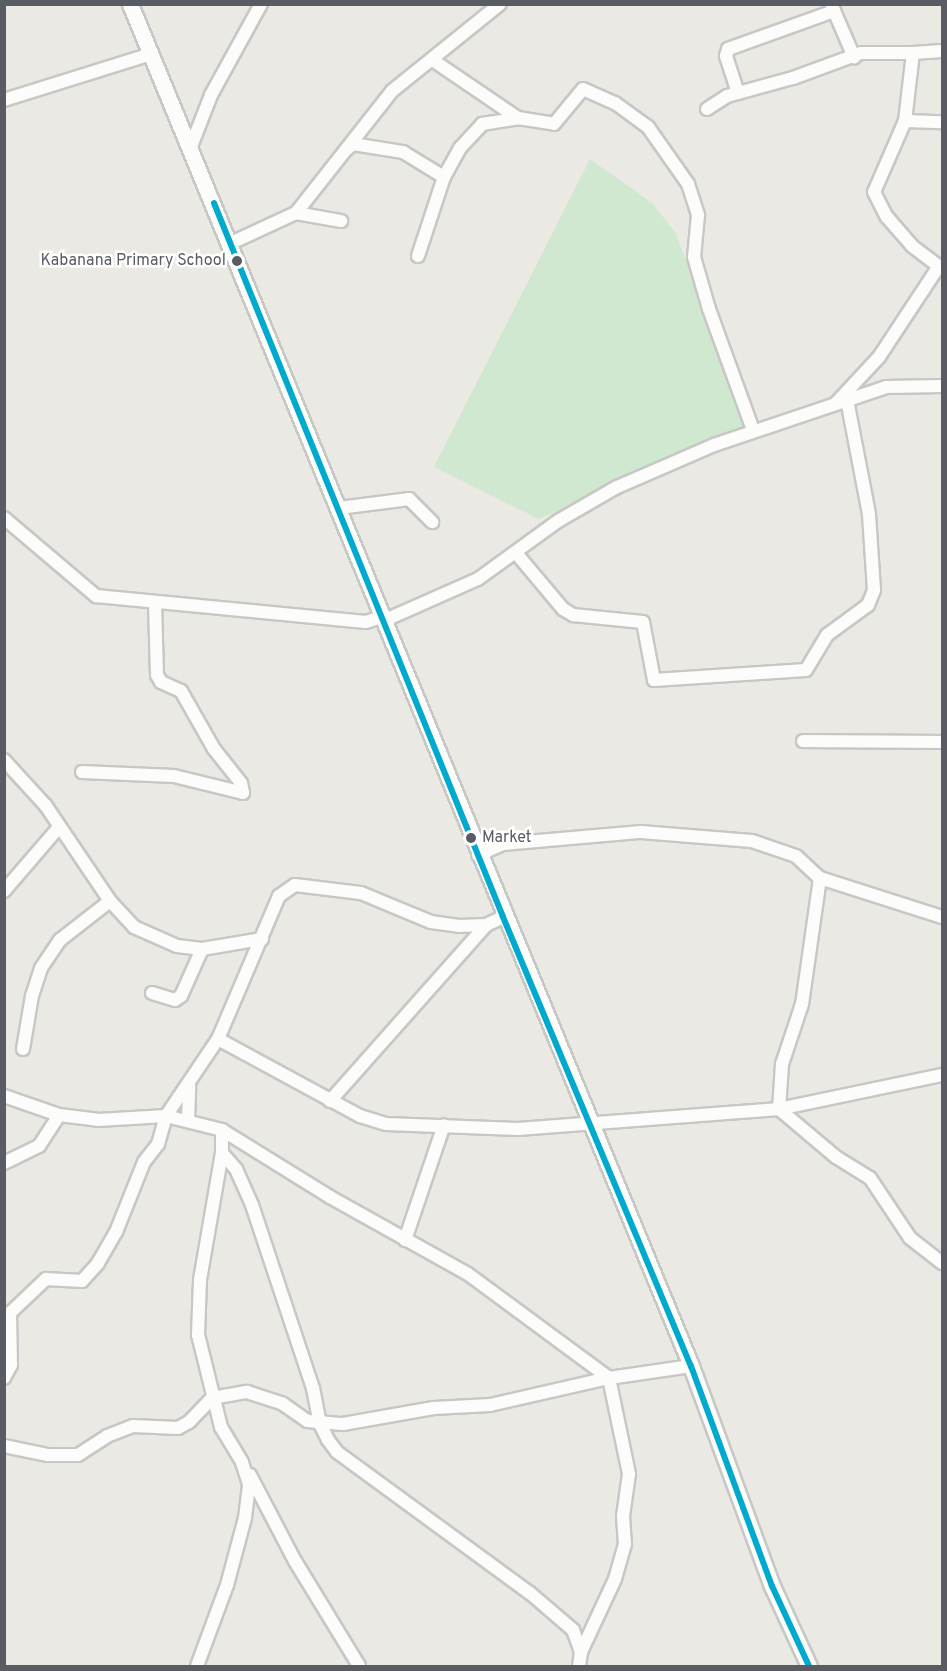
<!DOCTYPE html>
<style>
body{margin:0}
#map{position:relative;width:947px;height:1671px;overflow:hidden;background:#eae9e4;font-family:Overpass,sans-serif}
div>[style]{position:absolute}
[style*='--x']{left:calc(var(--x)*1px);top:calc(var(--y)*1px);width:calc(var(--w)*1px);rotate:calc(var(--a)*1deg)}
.green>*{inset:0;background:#d0e8cf}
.roads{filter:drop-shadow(2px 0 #c7c7c6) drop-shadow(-2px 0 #c7c7c6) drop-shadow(0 2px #c7c7c6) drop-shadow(0 -2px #c7c7c6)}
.minor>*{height:12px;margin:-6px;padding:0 6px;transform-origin:6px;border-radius:6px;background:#fcfcfb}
.tertiary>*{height:15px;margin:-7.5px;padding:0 7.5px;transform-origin:7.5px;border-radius:7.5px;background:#fcfcfb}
.bus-1>*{height:6px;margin:-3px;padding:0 3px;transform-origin:3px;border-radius:3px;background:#00a9ce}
.dots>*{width:16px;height:16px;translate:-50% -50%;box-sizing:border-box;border:3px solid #fff;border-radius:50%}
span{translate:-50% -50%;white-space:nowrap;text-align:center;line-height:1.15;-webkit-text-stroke:5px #fff;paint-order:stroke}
.bus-label{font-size:16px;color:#595d63}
.right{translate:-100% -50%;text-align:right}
.left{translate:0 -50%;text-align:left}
.frame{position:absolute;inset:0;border:6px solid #595d63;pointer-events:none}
</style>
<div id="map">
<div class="green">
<div style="clip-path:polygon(590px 159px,652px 203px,675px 232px,750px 425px,539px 519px,434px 467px)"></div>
</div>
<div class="roads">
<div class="minor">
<div style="--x:832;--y:6;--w:56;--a:66.7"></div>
<div style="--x:913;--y:53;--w:29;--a:-4"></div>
<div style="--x:434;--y:61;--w:102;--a:34.2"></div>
<div style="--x:738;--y:93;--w:39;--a:-108"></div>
<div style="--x:726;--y:56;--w:7;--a:-74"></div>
<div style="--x:728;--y:49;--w:113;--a:-19.7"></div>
<div style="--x:4;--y:100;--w:154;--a:-17.4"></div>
<div style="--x:707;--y:109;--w:24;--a:-33"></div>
<div style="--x:727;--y:96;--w:68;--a:-15.3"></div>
<div style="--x:793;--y:78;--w:72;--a:-20.2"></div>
<div style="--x:861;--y:53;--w:52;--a:0"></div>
<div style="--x:913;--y:53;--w:68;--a:96.7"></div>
<div style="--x:905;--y:121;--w:77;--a:113.6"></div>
<div style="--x:874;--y:192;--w:28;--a:63"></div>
<div style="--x:887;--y:217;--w:38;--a:49"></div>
<div style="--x:912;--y:246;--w:34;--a:37"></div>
<div style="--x:939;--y:266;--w:109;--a:123.4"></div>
<div style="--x:879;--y:357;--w:62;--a:133"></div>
<div style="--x:905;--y:121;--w:37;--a:2"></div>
<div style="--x:190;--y:149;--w:58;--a:-68.7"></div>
<div style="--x:211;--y:95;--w:104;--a:-61.2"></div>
<div style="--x:346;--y:150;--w:9;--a:-41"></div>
<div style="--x:353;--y:144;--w:51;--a:9.1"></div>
<div style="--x:403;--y:152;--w:48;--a:31.4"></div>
<div style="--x:296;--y:213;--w:46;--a:10.1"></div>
<div style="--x:231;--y:243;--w:72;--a:-24.8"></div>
<div style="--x:296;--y:213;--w:155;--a:-51.8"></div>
<div style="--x:392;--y:91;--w:139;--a:-38.9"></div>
<div style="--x:418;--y:256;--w:83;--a:-71.8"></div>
<div style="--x:444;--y:177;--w:33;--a:-61"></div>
<div style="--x:460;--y:148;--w:33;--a:-47"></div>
<div style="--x:482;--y:124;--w:36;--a:-9"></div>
<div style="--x:518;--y:118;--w:36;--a:9"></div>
<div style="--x:554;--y:124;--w:45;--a:-50.4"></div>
<div style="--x:583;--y:89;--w:35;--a:24"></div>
<div style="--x:615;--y:103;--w:41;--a:36"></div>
<div style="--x:648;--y:127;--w:70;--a:54.9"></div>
<div style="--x:688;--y:184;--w:33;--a:72"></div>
<div style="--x:698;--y:215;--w:42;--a:95.4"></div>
<div style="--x:694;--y:257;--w:54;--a:73.9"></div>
<div style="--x:709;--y:309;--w:129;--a:70"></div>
<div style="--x:339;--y:508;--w:71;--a:-7.3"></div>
<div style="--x:409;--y:499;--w:33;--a:45"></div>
<div style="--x:4;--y:518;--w:121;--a:40.3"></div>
<div style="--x:96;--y:596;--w:271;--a:5.5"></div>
<div style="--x:366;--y:622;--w:16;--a:-18"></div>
<div style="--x:516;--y:553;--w:73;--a:50"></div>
<div style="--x:563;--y:609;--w:12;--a:31"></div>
<div style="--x:573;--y:615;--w:70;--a:5.7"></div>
<div style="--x:643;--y:622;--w:59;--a:79.3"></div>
<div style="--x:654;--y:680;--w:152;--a:-3.8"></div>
<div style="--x:806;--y:670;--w:41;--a:-59"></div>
<div style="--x:827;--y:635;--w:51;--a:-36.2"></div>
<div style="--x:868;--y:605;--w:16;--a:-68"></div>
<div style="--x:874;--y:590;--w:76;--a:-93.8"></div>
<div style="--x:869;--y:514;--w:116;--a:-100.9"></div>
<div style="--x:383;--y:621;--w:104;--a:-23.9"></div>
<div style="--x:478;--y:579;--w:99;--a:-35.9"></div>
<div style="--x:558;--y:521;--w:68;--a:-30"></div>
<div style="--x:617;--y:487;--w:106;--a:-23.4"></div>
<div style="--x:714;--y:445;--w:182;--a:-18.6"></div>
<div style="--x:886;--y:387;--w:56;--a:-1"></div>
<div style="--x:803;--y:741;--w:139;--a:0.4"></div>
<div style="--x:4;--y:760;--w:62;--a:47.6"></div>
<div style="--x:46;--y:806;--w:115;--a:56"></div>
<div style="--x:110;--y:901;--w:35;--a:47"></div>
<div style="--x:134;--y:927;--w:47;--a:23.8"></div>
<div style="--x:177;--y:946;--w:25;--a:7"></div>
<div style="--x:202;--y:949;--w:61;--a:-9.5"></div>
<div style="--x:82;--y:772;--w:92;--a:2.5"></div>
<div style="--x:174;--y:776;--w:71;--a:13.8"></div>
<div style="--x:243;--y:793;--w:10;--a:-101"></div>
<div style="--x:241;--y:783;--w:43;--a:-128.5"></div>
<div style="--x:214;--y:749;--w:67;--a:-119.6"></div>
<div style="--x:181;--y:691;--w:22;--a:-156"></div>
<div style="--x:161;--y:682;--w:8;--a:-120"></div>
<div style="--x:157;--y:675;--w:72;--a:-91.6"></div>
<div style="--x:478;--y:855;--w:27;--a:-24"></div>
<div style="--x:503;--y:844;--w:139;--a:-5"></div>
<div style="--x:641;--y:832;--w:111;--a:4.6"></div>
<div style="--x:752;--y:841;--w:46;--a:18.8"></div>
<div style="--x:796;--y:856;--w:33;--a:43"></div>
<div style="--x:820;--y:878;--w:128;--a:17.7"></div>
<div style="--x:820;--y:878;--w:127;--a:98.1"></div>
<div style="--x:802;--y:1004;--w:63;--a:108.4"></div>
<div style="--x:782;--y:1064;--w:45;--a:93.8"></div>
<div style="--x:779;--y:1109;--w:75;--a:40.1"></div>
<div style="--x:836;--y:1157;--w:40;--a:32"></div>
<div style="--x:870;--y:1178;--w:72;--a:56.3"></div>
<div style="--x:910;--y:1238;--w:41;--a:38"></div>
<div style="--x:4;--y:891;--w:84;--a:-49.3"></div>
<div style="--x:152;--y:993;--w:24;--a:17"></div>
<div style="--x:175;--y:1000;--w:7;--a:-34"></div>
<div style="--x:181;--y:996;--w:51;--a:-65.9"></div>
<div style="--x:218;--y:1039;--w:162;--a:28.5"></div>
<div style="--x:360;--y:1116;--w:27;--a:17"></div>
<div style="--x:386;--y:1124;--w:132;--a:2.2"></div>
<div style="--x:518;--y:1129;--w:262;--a:-4.4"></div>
<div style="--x:779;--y:1109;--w:167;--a:-11.8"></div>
<div style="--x:23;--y:1049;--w:54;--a:-80.4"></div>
<div style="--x:32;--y:996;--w:29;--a:-72"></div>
<div style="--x:41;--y:968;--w:34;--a:-56"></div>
<div style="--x:60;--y:940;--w:63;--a:-38"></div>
<div style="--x:4;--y:1096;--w:58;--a:19.1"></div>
<div style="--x:59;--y:1115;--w:39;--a:7"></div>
<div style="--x:98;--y:1120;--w:68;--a:-3.4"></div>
<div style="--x:166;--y:1116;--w:58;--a:14"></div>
<div style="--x:222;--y:1130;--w:127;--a:31.8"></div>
<div style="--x:330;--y:1197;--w:158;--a:29.2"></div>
<div style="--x:468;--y:1274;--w:175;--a:36.4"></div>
<div style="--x:609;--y:1378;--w:83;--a:-8.3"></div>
<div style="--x:330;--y:1101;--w:235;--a:-48.4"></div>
<div style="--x:188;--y:1121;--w:35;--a:-88"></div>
<div style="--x:222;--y:1153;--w:21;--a:49"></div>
<div style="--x:236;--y:1169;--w:39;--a:66"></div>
<div style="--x:252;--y:1205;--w:193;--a:71.6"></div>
<div style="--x:313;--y:1388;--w:37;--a:79"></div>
<div style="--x:320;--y:1424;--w:18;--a:63"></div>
<div style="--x:328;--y:1440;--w:15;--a:53"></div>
<div style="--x:337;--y:1452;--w:239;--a:36.2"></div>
<div style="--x:530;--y:1593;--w:57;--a:40.7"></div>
<div style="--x:573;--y:1630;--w:23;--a:70"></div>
<div style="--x:4;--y:1163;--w:39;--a:-26"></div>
<div style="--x:39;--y:1146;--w:37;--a:-57"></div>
<div style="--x:405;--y:1240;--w:121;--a:-71.3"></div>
<div style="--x:4;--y:1378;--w:15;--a:-62"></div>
<div style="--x:11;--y:1365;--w:52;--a:-91.1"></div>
<div style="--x:10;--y:1313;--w:50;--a:-43.4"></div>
<div style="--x:46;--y:1279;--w:36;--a:3"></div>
<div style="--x:82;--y:1281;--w:24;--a:-48"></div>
<div style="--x:98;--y:1263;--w:36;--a:-60"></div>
<div style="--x:116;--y:1232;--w:75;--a:-68.2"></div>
<div style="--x:144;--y:1162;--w:23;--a:-52"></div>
<div style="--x:158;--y:1144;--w:29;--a:-74"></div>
<div style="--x:166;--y:1116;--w:93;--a:-56"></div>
<div style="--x:218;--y:1039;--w:155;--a:-66.9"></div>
<div style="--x:279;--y:896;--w:19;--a:-35"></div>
<div style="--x:295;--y:885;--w:66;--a:6.9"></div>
<div style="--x:361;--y:893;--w:76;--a:22.5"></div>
<div style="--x:431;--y:922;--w:28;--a:8"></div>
<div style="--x:459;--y:926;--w:27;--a:-2"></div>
<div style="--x:486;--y:925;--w:19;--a:-25"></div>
<div style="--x:4;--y:1446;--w:45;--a:11.6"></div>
<div style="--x:48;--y:1455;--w:30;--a:0"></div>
<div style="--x:78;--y:1455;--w:35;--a:-33"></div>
<div style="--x:107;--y:1436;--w:28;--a:-21"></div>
<div style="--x:133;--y:1426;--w:45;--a:2.5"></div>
<div style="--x:178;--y:1428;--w:13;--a:-29"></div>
<div style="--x:189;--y:1422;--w:33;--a:-46"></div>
<div style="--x:212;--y:1398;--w:36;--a:-10"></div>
<div style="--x:247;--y:1392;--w:38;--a:18"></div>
<div style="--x:283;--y:1404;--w:29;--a:35"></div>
<div style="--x:307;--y:1421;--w:36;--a:5"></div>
<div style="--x:343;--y:1424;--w:92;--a:-10"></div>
<div style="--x:434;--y:1408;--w:56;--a:-3.1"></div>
<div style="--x:490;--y:1405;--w:122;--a:-12.8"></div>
<div style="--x:609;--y:1378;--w:98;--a:78.2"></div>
<div style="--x:629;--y:1474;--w:42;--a:98.1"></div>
<div style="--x:623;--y:1516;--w:28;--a:86"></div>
<div style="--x:625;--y:1544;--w:36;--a:106"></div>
<div style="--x:615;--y:1579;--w:81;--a:115"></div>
<div style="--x:581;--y:1652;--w:14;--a:98"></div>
<div style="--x:250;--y:1475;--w:97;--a:62.4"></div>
<div style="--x:295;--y:1561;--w:123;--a:58.6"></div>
<div style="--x:197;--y:1666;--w:86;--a:-69.7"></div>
<div style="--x:227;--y:1585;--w:69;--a:-75"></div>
<div style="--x:245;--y:1518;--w:34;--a:-83"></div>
<div style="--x:249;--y:1484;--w:23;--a:-108"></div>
<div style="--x:242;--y:1462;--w:41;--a:-121"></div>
<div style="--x:221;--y:1427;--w:95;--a:-104"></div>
<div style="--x:198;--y:1335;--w:55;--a:-87.9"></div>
<div style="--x:200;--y:1280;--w:129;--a:-80.2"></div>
<div style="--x:222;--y:1153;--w:23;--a:-90"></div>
</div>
<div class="tertiary">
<div style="--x:130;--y:4;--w:1473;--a:67.61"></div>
<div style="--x:691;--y:1366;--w:234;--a:69.8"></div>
<div style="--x:772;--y:1586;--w:88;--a:65.2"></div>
</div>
</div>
<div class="bus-1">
<div style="--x:214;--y:203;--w:770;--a:67.96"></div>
<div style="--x:503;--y:917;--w:487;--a:67.3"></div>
<div style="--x:691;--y:1366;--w:234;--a:69.8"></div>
<div style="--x:772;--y:1586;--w:88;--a:65.2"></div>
</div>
<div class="dots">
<div style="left:237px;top:261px;background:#595d63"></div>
<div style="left:471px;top:838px;background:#595d63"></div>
</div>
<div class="bus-label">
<span class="right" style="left:226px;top:261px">Kabanana Primary School</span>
<span class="left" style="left:482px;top:838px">Market</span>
</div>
<div class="frame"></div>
</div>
